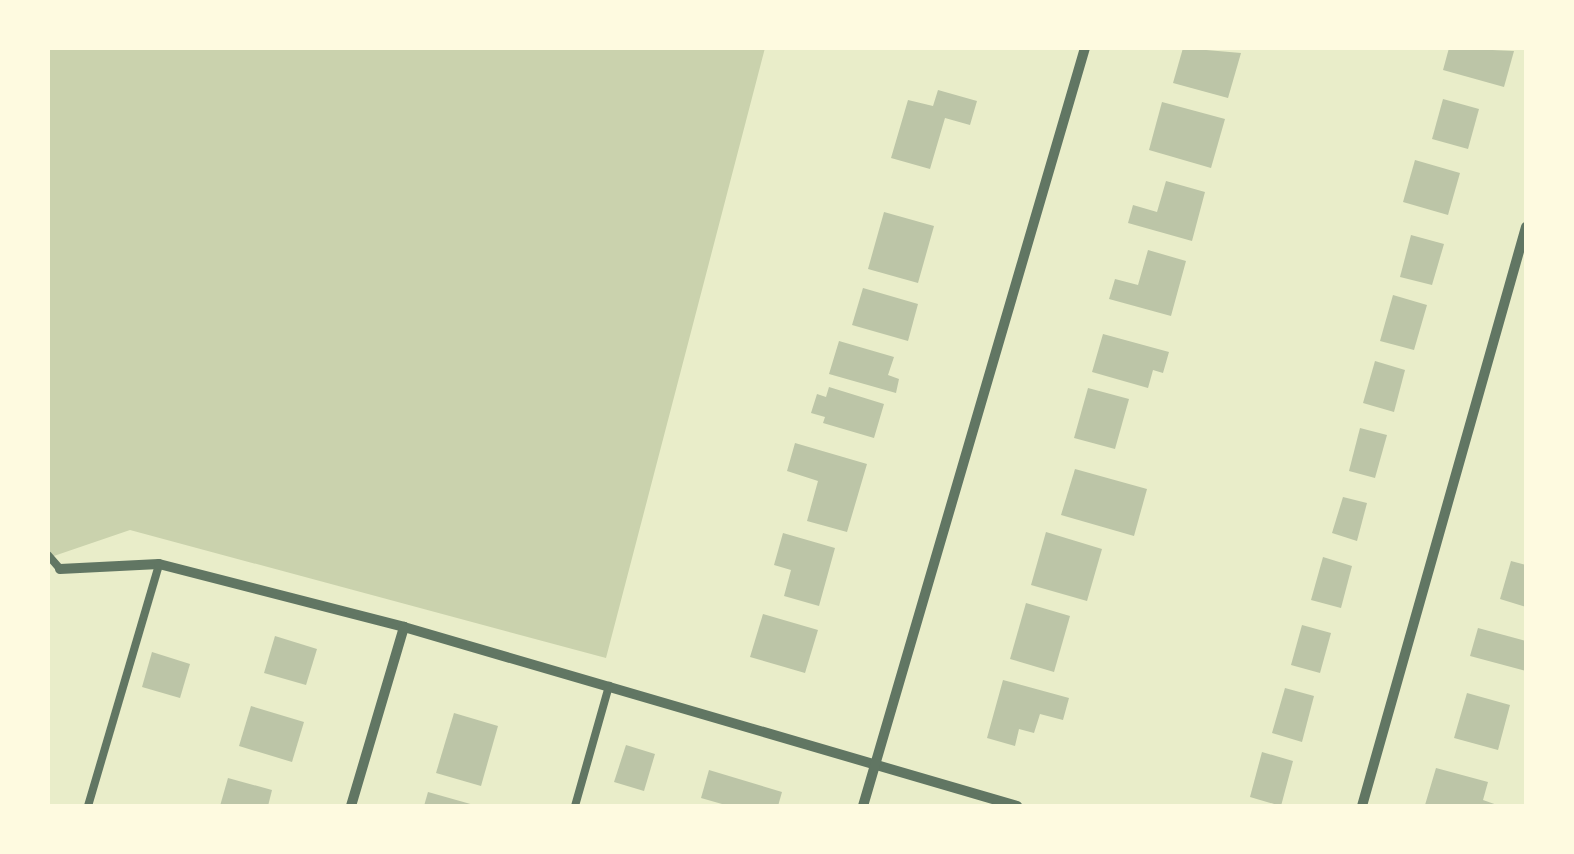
<!DOCTYPE html>
<style>
body{margin:0}
#map{position:relative;width:1574px;height:854px;overflow:hidden;background:#e9edc9;font-family:Raleway,sans-serif}
div>[style]{position:absolute}
[style*='--x']{left:calc(var(--x)*1px);top:calc(var(--y)*1px);width:calc(var(--w)*1px);rotate:calc(var(--a)*1deg)}
.green>*{inset:0;background:#cad2ad}
.building>*{inset:0;background:#bcc5a7}
.service>*{height:8px;margin:-4px;padding:0 4px;transform-origin:4px;border-radius:4px;background:#617663}
.minor>*{height:10px;margin:-5px;padding:0 5px;transform-origin:5px;border-radius:5px;background:#617663}
span{translate:-50% -50%;white-space:nowrap;text-align:center;line-height:1.15;-webkit-text-stroke:10px #fefae0;paint-order:stroke}
.frame{position:absolute;inset:0;border:50px solid #fefae0;pointer-events:none}
</style>
<div id="map">
<div class="green">
<div style="clip-path:polygon(48px 48px,765px 48px,606px 658px,130px 530px,48px 558px)"></div>
</div>
<div class="building">
<div style="clip-path:polygon(1183px 48px,1241px 53px,1228px 98px,1173px 83px)"></div>
<div style="clip-path:polygon(1449px 48px,1514px 51px,1504px 87px,1443px 70px)"></div>
<div style="clip-path:polygon(938px 90px,977px 101px,970px 125px,945px 118px,930px 169px,891px 158px,908px 100px,933px 106px)"></div>
<div style="clip-path:polygon(1443px 99px,1479px 109px,1468px 149px,1432px 139px)"></div>
<div style="clip-path:polygon(1162px 102px,1225px 119px,1211px 168px,1149px 150px)"></div>
<div style="clip-path:polygon(1415px 160px,1460px 173px,1448px 215px,1403px 202px)"></div>
<div style="clip-path:polygon(1166px 181px,1205px 192px,1192px 241px,1128px 223px,1133px 205px,1157px 212px)"></div>
<div style="clip-path:polygon(884px 212px,934px 226px,918px 283px,868px 269px)"></div>
<div style="clip-path:polygon(1411px 235px,1444px 244px,1432px 285px,1400px 277px)"></div>
<div style="clip-path:polygon(1148px 250px,1186px 261px,1171px 316px,1109px 299px,1115px 279px,1138px 285px)"></div>
<div style="clip-path:polygon(863px 288px,918px 304px,908px 341px,852px 325px)"></div>
<div style="clip-path:polygon(1393px 295px,1427px 305px,1414px 350px,1380px 341px)"></div>
<div style="clip-path:polygon(1103px 334px,1169px 352px,1163px 373px,1153px 370px,1148px 388px,1092px 372px)"></div>
<div style="clip-path:polygon(839px 341px,894px 357px,888px 375px,899px 379px,896px 393px,829px 374px)"></div>
<div style="clip-path:polygon(1375px 361px,1405px 370px,1394px 412px,1363px 403px)"></div>
<div style="clip-path:polygon(829px 387px,884px 404px,874px 438px,823px 423px,825px 417px,811px 413px,817px 394px,826px 397px)"></div>
<div style="clip-path:polygon(1088px 388px,1129px 399px,1115px 449px,1074px 438px)"></div>
<div style="clip-path:polygon(1360px 428px,1387px 435px,1375px 478px,1349px 471px)"></div>
<div style="clip-path:polygon(795px 443px,867px 464px,847px 532px,807px 521px,818px 481px,787px 471px)"></div>
<div style="clip-path:polygon(1075px 469px,1147px 489px,1134px 536px,1061px 515px)"></div>
<div style="clip-path:polygon(1343px 497px,1367px 503px,1357px 541px,1332px 533px)"></div>
<div style="clip-path:polygon(1046px 532px,1102px 549px,1087px 601px,1031px 585px)"></div>
<div style="clip-path:polygon(783px 533px,835px 548px,819px 606px,784px 596px,791px 570px,774px 565px)"></div>
<div style="clip-path:polygon(1323px 557px,1352px 566px,1341px 608px,1311px 600px)"></div>
<div style="clip-path:polygon(1511px 561px,1526px 565px,1526px 607px,1500px 599px)"></div>
<div style="clip-path:polygon(1026px 603px,1070px 616px,1054px 672px,1010px 659px)"></div>
<div style="clip-path:polygon(763px 614px,818px 630px,805px 673px,750px 657px)"></div>
<div style="clip-path:polygon(1302px 625px,1331px 633px,1320px 673px,1291px 665px)"></div>
<div style="clip-path:polygon(1478px 628px,1526px 641px,1526px 671px,1470px 656px)"></div>
<div style="clip-path:polygon(275px 636px,317px 649px,306px 685px,264px 673px)"></div>
<div style="clip-path:polygon(152px 652px,190px 664px,180px 698px,142px 687px)"></div>
<div style="clip-path:polygon(1003px 680px,1069px 698px,1063px 720px,1040px 714px,1034px 733px,1019px 729px,1015px 746px,987px 738px)"></div>
<div style="clip-path:polygon(1285px 688px,1314px 696px,1302px 742px,1272px 733px)"></div>
<div style="clip-path:polygon(1467px 693px,1510px 705px,1498px 750px,1454px 738px)"></div>
<div style="clip-path:polygon(251px 706px,304px 722px,292px 762px,239px 746px)"></div>
<div style="clip-path:polygon(454px 713px,498px 726px,481px 786px,436px 773px)"></div>
<div style="clip-path:polygon(626px 745px,655px 754px,644px 791px,614px 782px)"></div>
<div style="clip-path:polygon(1262px 752px,1293px 761px,1281px 806px,1250px 797px)"></div>
<div style="clip-path:polygon(1436px 768px,1488px 782px,1483px 800px,1500px 806px,1425px 805px)"></div>
<div style="clip-path:polygon(709px 770px,782px 792px,778px 806px,729px 806px,701px 798px)"></div>
<div style="clip-path:polygon(228px 778px,272px 790px,268px 806px,220px 806px)"></div>
<div style="clip-path:polygon(428px 792px,474px 805px,474px 806px,424px 806px)"></div>
</div>
<div class="service">
<div style="--x:48;--y:555;--w:18;--a:49"></div>
<div style="--x:88;--y:806;--w:252;--a:-73.6"></div>
<div style="--x:575;--y:806;--w:125;--a:-74.2"></div>
</div>
<div class="minor">
<div style="--x:60;--y:569;--w:99;--a:-2.9"></div>
<div style="--x:159;--y:564;--w:253;--a:14.4"></div>
<div style="--x:404;--y:627;--w:639;--a:16.28"></div>
<div style="--x:351;--y:806;--w:187;--a:-73.5"></div>
<div style="--x:863;--y:806;--w:790;--a:-73.68"></div>
<div style="--x:1362;--y:806;--w:602;--a:-74.19"></div>
</div>
<div class="frame"></div>
</div>
